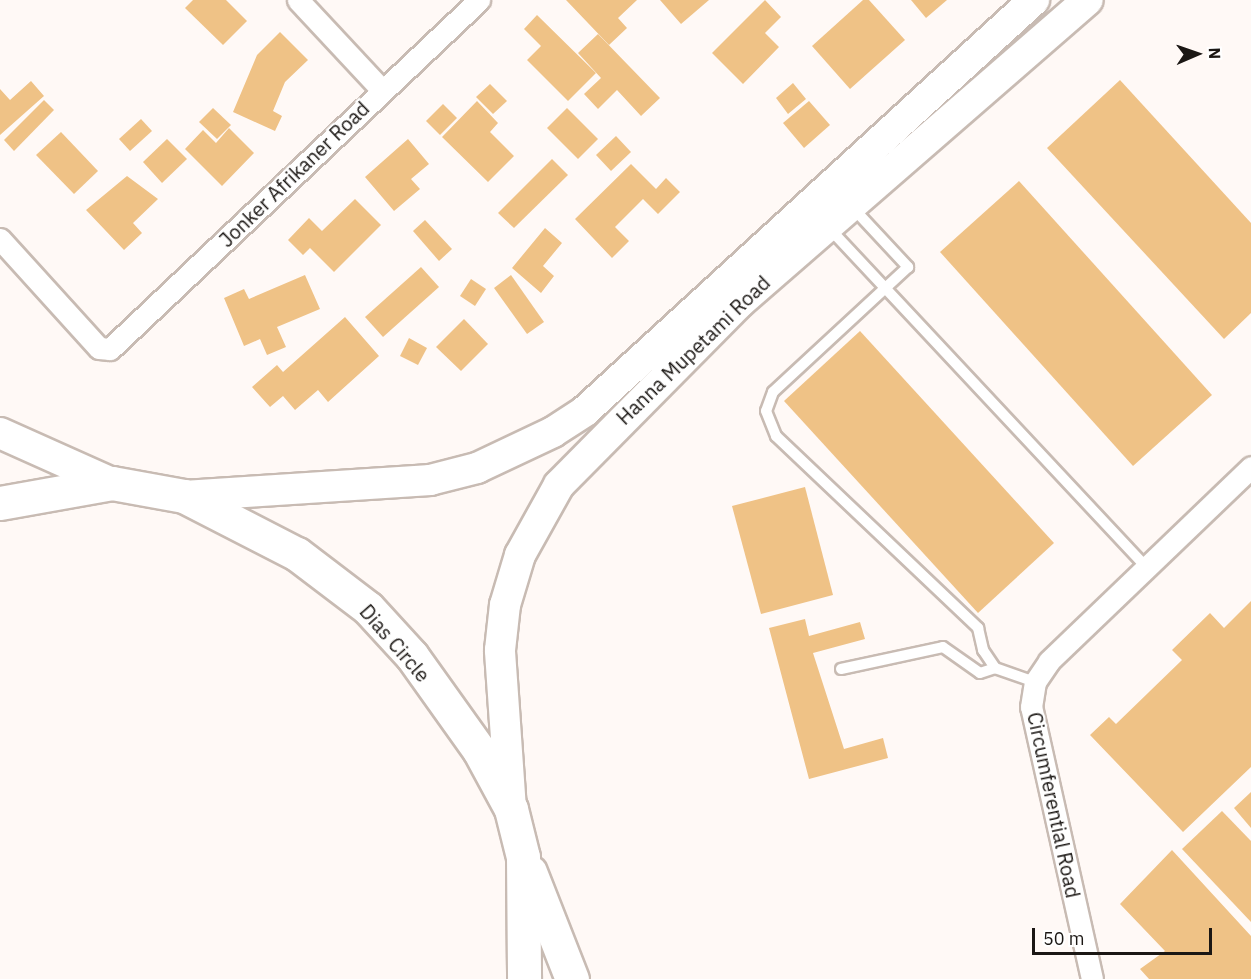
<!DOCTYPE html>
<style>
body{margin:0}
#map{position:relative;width:1251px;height:979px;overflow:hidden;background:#fff9f6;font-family:"IBM Plex Sans",sans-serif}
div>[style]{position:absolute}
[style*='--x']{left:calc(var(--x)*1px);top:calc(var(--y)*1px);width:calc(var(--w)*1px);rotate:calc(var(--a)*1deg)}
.building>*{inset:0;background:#efc286}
.roads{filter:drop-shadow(2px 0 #c8bbb3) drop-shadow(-2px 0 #c8bbb3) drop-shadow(0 2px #c8bbb3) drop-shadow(0 -2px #c8bbb3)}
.service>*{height:10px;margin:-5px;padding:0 5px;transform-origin:5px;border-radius:5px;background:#fff}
.minor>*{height:21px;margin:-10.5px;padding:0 10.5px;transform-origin:10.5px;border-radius:10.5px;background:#fff}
.secondary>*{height:30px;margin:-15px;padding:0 15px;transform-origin:15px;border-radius:15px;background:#fff}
.trunk>*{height:33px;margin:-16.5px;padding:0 16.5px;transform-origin:16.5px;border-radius:16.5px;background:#fff}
span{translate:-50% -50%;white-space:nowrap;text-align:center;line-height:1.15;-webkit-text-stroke:4.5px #fff;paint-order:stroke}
.street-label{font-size:20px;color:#1b1714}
.north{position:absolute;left:1167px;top:24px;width:60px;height:60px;-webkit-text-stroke:4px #fff;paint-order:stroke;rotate:88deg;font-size:16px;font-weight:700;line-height:24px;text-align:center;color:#1b1714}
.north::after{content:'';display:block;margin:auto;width:21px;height:27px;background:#1b1714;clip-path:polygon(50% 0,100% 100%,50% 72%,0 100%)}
.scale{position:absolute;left:1032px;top:928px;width:180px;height:27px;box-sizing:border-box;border:3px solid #1b1714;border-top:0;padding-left:8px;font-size:18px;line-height:21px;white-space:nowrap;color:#1b1714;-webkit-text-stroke:4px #fff;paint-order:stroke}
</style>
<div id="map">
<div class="building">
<div style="clip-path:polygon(193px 0,226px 0,247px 21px,223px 45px,185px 8px)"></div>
<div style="clip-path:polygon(566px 0,637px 0,618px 18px,627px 28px,609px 45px)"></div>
<div style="clip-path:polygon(660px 0,709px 0,681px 24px)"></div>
<div style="clip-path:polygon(765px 0,781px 17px,765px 33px,779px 47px,743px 84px,712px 53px)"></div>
<div style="clip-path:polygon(863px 0,869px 0,905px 40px,850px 89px,812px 46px)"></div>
<div style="clip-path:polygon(911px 0,947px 0,926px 18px)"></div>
<div style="clip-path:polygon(537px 15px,596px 73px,568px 101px,527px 60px,541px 46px,524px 29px)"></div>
<div style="clip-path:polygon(280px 32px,308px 60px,285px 82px,273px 111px,282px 116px,275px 131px,233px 112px,257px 55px)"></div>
<div style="clip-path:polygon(598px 34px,660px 98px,641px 116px,617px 90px,598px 109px,584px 94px,601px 78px,578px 53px)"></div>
<div style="clip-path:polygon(1120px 80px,1251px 223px,1251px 313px,1224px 339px,1047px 148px)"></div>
<div style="clip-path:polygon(31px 81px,44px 96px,0 135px,0 89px,10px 100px)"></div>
<div style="clip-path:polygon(793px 83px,806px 99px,788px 114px,776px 98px)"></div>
<div style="clip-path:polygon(490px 84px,507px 101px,493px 114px,476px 97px)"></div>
<div style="clip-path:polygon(44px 100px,54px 110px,14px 151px,4px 140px)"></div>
<div style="clip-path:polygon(477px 101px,498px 123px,490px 132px,514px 156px,488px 182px,442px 137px)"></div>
<div style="clip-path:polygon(809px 101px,830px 125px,804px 148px,783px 123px)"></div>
<div style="clip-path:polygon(443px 104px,457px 118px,440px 135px,426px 121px)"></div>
<div style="clip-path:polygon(213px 108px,231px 125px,217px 139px,199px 122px)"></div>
<div style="clip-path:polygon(567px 108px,598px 139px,578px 159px,547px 128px)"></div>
<div style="clip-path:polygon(141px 119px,152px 131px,130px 151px,119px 139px)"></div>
<div style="clip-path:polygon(229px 128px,254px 153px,222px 186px,185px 149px,203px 130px,216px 143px)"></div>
<div style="clip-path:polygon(61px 132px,98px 171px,74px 194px,36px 155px)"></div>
<div style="clip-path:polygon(616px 136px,631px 152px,611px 171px,596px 155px)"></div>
<div style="clip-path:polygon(167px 139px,187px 159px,162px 183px,143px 162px)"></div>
<div style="clip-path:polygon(408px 139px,429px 164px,411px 179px,420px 189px,394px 211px,365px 177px)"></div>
<div style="clip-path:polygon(552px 159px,568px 175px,514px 228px,498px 213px)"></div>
<div style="clip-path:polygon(631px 164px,656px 189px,666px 178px,680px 192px,658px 214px,643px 199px,615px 227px,629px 241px,612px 258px,575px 219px)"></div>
<div style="clip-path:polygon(127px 176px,158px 199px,133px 223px,142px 233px,124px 250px,86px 210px)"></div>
<div style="clip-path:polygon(1019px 181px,1212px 395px,1133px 466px,940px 252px)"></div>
<div style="clip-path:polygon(355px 199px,381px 225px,334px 272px,310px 248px,303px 255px,288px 240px,309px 218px,322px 231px)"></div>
<div style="clip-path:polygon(425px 220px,452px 249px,439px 261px,413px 231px)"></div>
<div style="clip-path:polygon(545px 228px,562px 243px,543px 266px,554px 276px,541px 293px,512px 268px)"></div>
<div style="clip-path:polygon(421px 267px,439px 287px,383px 337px,365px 317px)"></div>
<div style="clip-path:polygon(305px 275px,320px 309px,277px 327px,286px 347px,267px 355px,260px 339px,244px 346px,224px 298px,244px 289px,249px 299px)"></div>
<div style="clip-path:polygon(511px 275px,544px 322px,527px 334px,494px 288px)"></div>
<div style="clip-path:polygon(471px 279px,486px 289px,475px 306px,460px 296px)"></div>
<div style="clip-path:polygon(345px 317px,379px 356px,328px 402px,318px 390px,295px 410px,283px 396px,270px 407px,252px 387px,277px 365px,283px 372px)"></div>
<div style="clip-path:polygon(464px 319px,488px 344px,461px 371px,436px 347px)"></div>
<div style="clip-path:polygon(860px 331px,1054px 543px,978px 613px,784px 401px)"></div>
<div style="clip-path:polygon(409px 338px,427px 348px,418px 365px,400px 356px)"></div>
<div style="clip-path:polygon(805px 487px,833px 595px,761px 614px,732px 506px)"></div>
<div style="clip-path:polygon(1251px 601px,1251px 767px,1183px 832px,1090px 735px,1109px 717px,1116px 724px,1182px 660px,1172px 650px,1210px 613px,1224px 628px)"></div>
<div style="clip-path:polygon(805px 619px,809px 636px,860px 622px,865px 639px,813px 653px,844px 749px,883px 738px,888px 758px,809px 779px,769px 628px)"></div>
<div style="clip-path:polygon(1251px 792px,1251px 828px,1234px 808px)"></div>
<div style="clip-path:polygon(1222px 811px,1251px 841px,1251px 922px,1182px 849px)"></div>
<div style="clip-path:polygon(1172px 850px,1251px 936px,1251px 979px,1149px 979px,1140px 969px,1165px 951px,1120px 904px)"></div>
</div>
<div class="roads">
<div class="service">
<div style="--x:853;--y:208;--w:81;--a:47"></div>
<div style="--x:908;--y:267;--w:184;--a:137.2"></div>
<div style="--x:773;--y:392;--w:20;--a:110"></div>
<div style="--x:766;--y:411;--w:27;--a:68"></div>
<div style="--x:776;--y:436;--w:279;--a:43.5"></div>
<div style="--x:978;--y:628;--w:23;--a:77"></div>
<div style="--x:983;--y:650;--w:22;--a:56"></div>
<div style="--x:995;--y:668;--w:42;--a:19.3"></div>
<div style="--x:829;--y:228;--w:464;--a:46.9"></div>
<div style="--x:841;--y:669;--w:104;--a:-12.2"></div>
<div style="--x:943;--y:647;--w:45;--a:35.1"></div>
<div style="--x:980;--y:673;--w:16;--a:-18"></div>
</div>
<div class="minor">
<div style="--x:298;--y:0;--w:123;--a:47"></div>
<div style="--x:0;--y:239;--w:147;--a:47.8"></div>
<div style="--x:99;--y:348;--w:11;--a:5"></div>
<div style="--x:110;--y:349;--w:508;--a:-43.4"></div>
<div style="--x:1092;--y:979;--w:279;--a:-102.6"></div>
<div style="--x:1031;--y:707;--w:25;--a:-81"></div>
<div style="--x:1035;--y:682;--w:25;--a:-56"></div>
<div style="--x:1049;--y:661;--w:280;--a:-43.8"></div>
</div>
<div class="secondary">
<div style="--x:0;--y:433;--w:123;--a:24.1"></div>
<div style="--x:184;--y:496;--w:247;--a:-3.7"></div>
<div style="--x:430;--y:480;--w:49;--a:-14.3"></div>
<div style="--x:477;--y:468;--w:84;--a:-25.3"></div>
<div style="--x:553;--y:432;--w:38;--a:-33"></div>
<div style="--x:585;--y:411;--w:609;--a:-42.47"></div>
<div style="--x:511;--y:809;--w:159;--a:-94"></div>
<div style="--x:500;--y:650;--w:45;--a:-83.7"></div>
<div style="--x:505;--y:605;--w:52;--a:-73.3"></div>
<div style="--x:520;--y:555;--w:80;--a:-60.9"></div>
<div style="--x:559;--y:485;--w:256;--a:-45.3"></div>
<div style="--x:739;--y:303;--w:462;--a:-41"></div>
</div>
<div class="trunk">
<div style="--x:0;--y:503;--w:114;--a:-10.1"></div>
<div style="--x:112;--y:483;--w:73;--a:10.2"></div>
<div style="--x:184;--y:496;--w:127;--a:27.2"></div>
<div style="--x:297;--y:554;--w:89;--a:37.3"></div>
<div style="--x:368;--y:608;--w:65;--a:47.5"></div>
<div style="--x:412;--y:656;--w:115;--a:54.5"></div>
<div style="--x:479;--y:750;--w:67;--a:61.5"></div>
<div style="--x:511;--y:809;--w:49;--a:76"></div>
<div style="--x:523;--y:857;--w:122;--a:89.5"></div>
<div style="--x:530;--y:872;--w:115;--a:68.6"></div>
</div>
</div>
<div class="street-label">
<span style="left:294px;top:174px;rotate:-44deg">Jonker Afrikaner Road</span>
<span style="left:693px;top:350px;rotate:-44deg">Hanna Mupetami Road</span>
<span style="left:395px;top:643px;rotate:49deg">Dias Circle</span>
<span style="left:1054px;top:805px;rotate:78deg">Circumferential Road</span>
</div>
<div class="north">N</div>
<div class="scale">50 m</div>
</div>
